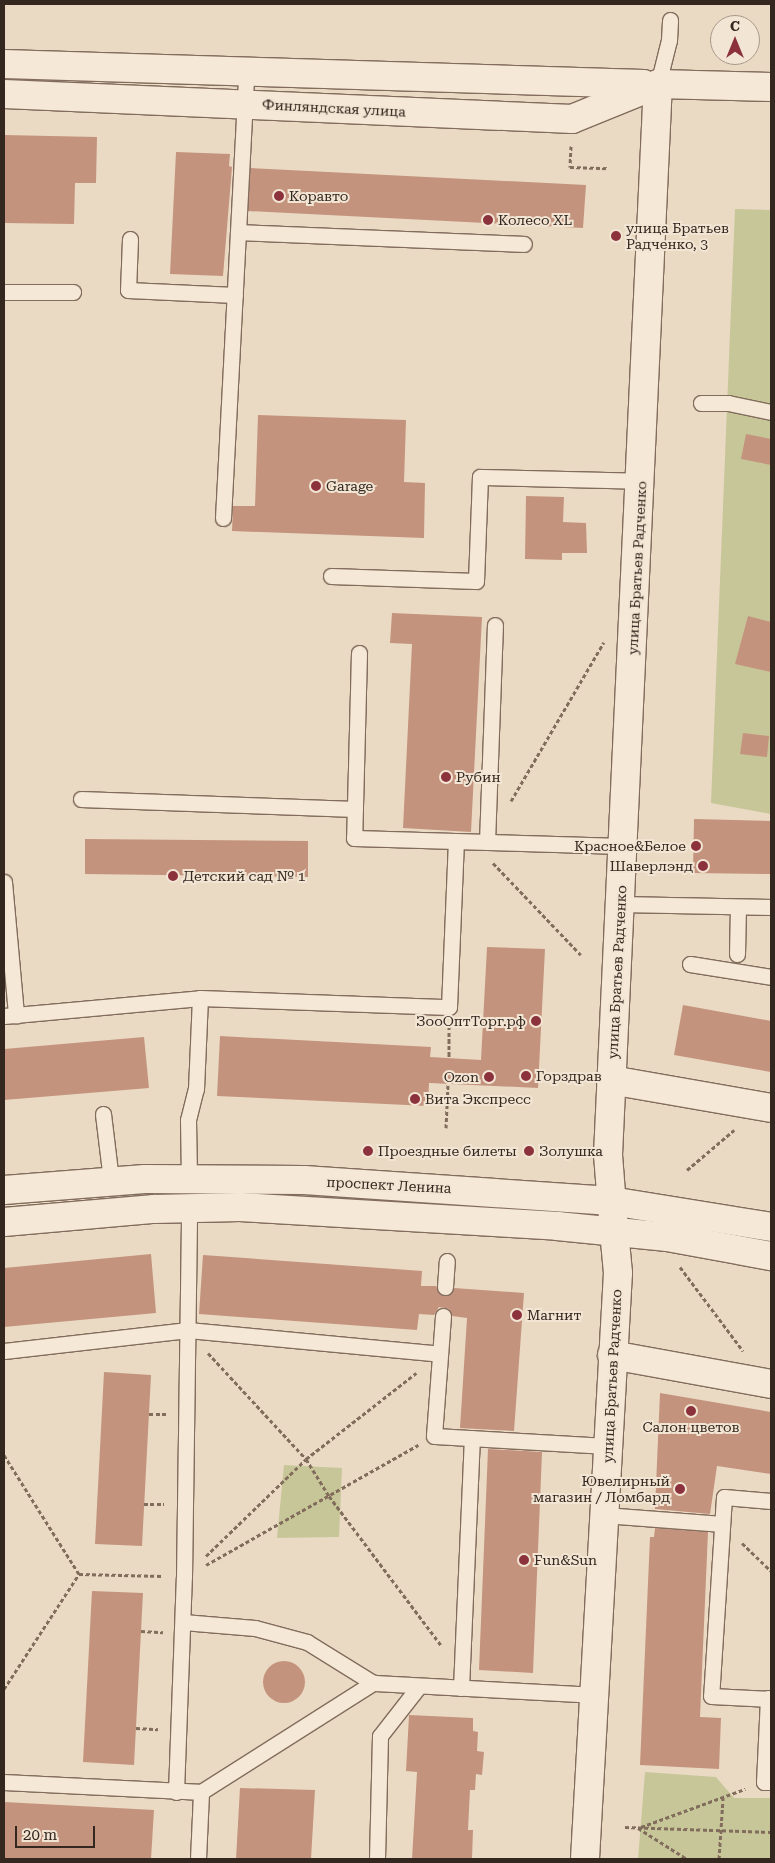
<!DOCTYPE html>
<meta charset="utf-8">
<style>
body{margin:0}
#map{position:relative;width:775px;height:1863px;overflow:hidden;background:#eadac4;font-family:"Roboto Serif",serif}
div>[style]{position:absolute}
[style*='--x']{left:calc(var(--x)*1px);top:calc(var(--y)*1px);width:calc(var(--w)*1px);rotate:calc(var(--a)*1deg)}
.green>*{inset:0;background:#c7c699}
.building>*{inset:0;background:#c4937d}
.round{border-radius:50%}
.path>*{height:3px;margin-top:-1.5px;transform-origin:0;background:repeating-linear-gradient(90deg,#826c5c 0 4px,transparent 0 6.5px)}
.roads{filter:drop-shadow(1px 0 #826c5c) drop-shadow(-1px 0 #826c5c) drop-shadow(0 1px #826c5c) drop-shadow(0 -1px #826c5c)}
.lane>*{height:15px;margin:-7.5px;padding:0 7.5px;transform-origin:7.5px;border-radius:7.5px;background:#f5e8d6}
.street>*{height:28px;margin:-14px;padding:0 14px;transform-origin:14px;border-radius:14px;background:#f5e8d6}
.secondary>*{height:28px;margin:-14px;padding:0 14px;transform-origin:14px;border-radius:14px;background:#f5e8d6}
.dots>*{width:14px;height:14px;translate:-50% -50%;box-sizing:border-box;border:2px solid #f2e5d3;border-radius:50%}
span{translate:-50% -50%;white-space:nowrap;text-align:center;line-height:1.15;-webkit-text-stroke:4px #f2e5d3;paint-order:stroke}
.street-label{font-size:14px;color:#34271f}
.poi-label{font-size:14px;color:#34271f}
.left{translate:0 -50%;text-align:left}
.right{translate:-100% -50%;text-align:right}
.frame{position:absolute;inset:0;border:5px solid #34271f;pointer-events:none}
.north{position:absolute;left:710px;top:15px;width:50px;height:50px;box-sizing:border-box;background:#f2e5d3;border:1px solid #a6998b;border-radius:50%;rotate:0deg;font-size:14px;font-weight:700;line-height:20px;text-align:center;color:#34271f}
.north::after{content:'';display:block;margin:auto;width:18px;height:22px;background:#8c323d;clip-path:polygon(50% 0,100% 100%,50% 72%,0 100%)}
.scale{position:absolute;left:15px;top:1826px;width:80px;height:22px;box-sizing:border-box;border:2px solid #34271f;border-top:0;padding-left:6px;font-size:15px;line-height:18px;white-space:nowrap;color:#34271f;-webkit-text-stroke:4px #f2e5d3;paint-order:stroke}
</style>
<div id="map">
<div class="green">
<div style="clip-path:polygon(735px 209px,771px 210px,771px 814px,711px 803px)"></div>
<div style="clip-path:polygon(284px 1465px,342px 1468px,339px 1537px,277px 1538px)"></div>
<div style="clip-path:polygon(645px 1772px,716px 1777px,734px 1798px,771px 1798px,771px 1859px,638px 1859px)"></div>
</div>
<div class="building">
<div style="clip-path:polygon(4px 135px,97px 137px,96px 183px,75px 183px,74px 224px,4px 223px)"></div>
<div style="clip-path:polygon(176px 152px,230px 154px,229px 166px,232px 167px,223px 276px,170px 274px)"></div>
<div style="clip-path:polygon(250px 168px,586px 185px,583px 228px,248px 211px)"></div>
<div style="clip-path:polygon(258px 415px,406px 420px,404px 482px,425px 483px,424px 538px,232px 531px,233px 506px,255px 506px)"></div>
<div style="clip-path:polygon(746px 434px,771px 439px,771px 465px,741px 459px)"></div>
<div style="clip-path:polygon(526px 496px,564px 497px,563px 522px,586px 523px,587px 553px,562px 553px,562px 560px,525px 559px)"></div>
<div style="clip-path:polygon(392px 613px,482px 617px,471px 832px,403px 828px,412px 644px,390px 643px)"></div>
<div style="clip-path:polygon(748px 616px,771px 622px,771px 672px,735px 664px)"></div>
<div style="clip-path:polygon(743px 733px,769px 736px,767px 757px,740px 754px)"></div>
<div style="clip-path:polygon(694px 819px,771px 821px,771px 874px,693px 873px)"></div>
<div style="clip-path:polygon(85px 839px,308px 841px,308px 877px,85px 874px)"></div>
<div style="clip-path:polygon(487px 947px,545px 949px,538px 1088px,429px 1083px,428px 1106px,217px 1096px,220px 1036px,431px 1047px,430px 1057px,481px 1060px)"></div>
<div style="clip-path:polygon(683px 1005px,771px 1021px,771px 1072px,674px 1055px)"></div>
<div style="clip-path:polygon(144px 1037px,149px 1088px,4px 1100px,4px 1049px)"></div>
<div style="clip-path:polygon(151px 1254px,156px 1313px,4px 1327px,4px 1268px)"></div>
<div style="clip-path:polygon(203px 1255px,422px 1271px,421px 1286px,436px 1286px,444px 1296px,449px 1295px,454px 1288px,524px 1293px,514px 1431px,460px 1428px,467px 1318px,452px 1316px,449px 1309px,439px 1307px,434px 1315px,419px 1314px,417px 1330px,199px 1314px)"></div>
<div style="clip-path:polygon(104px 1372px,151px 1375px,142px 1546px,95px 1544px)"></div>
<div style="clip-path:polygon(660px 1393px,771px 1412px,771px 1474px,717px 1466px,710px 1514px,655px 1509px)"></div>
<div style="clip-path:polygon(488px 1449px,542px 1452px,533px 1673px,479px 1670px)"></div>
<div style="clip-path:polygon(655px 1528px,708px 1532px,700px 1717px,721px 1718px,719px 1769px,640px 1765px,650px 1537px,654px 1537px)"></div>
<div style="clip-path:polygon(92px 1591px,143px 1593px,134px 1765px,83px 1762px)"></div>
<div class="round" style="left:263px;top:1661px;width:42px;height:42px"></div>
<div style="clip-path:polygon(409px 1715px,473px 1718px,473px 1731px,478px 1732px,477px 1751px,484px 1752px,482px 1775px,476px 1774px,475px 1790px,470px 1790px,468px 1830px,473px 1830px,472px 1859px,412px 1859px,417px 1772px,406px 1771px)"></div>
<div style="clip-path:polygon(240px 1788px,315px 1790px,311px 1859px,236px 1859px)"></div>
<div style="clip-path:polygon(4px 1802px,154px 1810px,151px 1859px,4px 1859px)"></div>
</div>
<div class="path">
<div style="--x:571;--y:146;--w:21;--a:93"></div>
<div style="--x:570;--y:167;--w:38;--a:2"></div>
<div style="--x:511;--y:801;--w:184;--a:-59.7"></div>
<div style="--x:493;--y:863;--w:127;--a:46.3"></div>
<div style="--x:449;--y:1026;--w:32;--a:90"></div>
<div style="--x:446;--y:1128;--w:44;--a:-87.4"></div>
<div style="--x:687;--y:1170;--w:62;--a:-40.4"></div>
<div style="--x:680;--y:1267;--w:105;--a:53.1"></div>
<div style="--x:208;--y:1353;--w:144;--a:47.2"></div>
<div style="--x:306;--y:1459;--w:44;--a:58.1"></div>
<div style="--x:329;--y:1496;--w:186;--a:53.1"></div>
<div style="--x:149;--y:1414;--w:17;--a:0"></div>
<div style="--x:4;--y:1455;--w:141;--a:57.8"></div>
<div style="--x:144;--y:1504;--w:20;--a:0"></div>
<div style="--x:742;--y:1543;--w:40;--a:44"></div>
<div style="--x:206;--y:1556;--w:139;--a:-44.1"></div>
<div style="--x:306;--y:1459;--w:140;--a:-38"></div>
<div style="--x:206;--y:1565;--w:244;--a:-29.5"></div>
<div style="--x:141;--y:1631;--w:22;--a:3"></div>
<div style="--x:4;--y:1689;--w:137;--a:-56.9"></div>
<div style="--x:79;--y:1574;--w:84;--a:1.4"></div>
<div style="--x:136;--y:1728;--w:22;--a:3"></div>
<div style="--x:625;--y:1827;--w:146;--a:2"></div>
<div style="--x:641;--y:1827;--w:111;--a:-20.1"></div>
<div style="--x:638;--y:1828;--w:58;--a:32.3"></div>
<div style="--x:719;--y:1859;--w:61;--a:-86.2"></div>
</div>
<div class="roads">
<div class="lane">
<div style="--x:658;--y:84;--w:45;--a:-76"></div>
<div style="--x:669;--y:40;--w:20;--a:-87"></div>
<div style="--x:238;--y:232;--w:286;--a:2.4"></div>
<div style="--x:130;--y:239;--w:51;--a:92.2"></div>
<div style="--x:128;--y:290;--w:107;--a:2.7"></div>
<div style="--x:4;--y:292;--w:69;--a:0"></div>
<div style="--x:701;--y:403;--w:27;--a:0"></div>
<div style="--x:728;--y:403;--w:44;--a:11.8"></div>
<div style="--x:223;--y:518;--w:446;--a:-87"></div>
<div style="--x:331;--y:576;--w:145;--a:2"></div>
<div style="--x:476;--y:581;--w:104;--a:-87.8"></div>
<div style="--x:480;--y:477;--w:161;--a:1.4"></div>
<div style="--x:359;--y:653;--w:185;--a:91.5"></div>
<div style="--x:354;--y:838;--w:269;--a:1.7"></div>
<div style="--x:81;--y:799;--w:274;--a:2.1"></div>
<div style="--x:487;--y:842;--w:217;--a:-87.9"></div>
<div style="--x:4;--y:882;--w:134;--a:84.8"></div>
<div style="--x:620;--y:904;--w:151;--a:1.1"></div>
<div style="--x:737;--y:954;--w:47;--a:-88.8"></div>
<div style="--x:690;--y:964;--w:82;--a:9.1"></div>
<div style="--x:4;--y:1016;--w:197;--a:-5.2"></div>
<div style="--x:200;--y:998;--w:249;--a:2.1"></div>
<div style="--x:449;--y:1007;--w:166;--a:-87.6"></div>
<div style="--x:103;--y:1114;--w:66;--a:83.1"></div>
<div style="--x:189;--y:1177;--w:57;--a:-91"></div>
<div style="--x:188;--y:1120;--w:32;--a:-76"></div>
<div style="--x:196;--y:1089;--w:91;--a:-87.5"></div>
<div style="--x:445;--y:1287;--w:26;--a:-86"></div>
<div style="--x:443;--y:1316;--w:120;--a:94.3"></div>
<div style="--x:434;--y:1436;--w:174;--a:3.3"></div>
<div style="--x:4;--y:1351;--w:185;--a:-6.5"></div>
<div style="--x:188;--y:1330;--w:253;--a:5.4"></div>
<div style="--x:771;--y:1501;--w:47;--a:-175.1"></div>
<div style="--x:724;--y:1497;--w:199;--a:93.7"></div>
<div style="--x:711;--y:1696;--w:60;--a:2.9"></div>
<div style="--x:605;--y:1515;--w:117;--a:4.4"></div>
<div style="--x:183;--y:1622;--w:72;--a:4.8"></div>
<div style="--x:255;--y:1628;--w:54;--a:15.1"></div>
<div style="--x:307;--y:1642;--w:78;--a:31.8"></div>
<div style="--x:461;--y:1688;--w:250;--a:-87.5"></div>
<div style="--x:768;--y:1698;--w:84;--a:92.7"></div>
<div style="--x:764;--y:1782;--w:7;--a:0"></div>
<div style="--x:4;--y:1782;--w:197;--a:2.9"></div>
<div style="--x:201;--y:1792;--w:204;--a:-32.4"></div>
<div style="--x:373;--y:1683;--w:221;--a:3.1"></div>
<div style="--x:176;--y:1792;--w:215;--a:-87.9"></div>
<div style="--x:184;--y:1577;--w:369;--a:-89.2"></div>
<div style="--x:198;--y:1859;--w:67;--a:-87.4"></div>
<div style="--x:377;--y:1859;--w:123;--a:-88.6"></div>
<div style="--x:380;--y:1736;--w:63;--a:-52"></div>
</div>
<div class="street">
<div style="--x:658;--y:84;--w:113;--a:1.5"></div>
<div style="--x:611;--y:1080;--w:162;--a:9.9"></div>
<div style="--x:612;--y:1355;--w:162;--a:10.3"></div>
<div style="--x:585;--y:1859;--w:587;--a:-86.78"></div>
<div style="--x:618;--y:1273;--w:42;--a:-95.4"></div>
</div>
<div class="secondary">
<div style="--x:4;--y:64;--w:640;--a:1.79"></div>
<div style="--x:4;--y:94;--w:569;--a:2.52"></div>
<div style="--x:572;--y:119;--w:93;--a:-22.1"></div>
<div style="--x:4;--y:1190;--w:141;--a:-4.5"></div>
<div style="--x:145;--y:1179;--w:159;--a:0.4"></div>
<div style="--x:304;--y:1180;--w:308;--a:3.9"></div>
<div style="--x:611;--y:1201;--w:162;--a:9.2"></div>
<div style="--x:4;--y:1222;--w:151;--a:-5"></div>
<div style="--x:154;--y:1209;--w:86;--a:-1.3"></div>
<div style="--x:240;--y:1207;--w:318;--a:3.4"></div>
<div style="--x:557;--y:1226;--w:111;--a:5.7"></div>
<div style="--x:667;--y:1237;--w:106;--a:10.4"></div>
<div style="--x:614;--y:1231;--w:76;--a:-94.5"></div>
<div style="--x:608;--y:1155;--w:1072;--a:-87.33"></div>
</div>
</div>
<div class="dots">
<div style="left:279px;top:196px;background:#8c323d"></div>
<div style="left:488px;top:220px;background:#8c323d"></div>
<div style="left:616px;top:236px;background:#8c323d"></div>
<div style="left:316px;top:486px;background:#8c323d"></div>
<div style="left:446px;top:777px;background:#8c323d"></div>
<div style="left:696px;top:846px;background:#8c323d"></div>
<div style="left:703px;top:866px;background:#8c323d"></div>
<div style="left:173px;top:876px;background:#8c323d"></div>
<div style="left:536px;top:1021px;background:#8c323d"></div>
<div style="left:526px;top:1076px;background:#8c323d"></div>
<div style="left:489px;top:1077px;background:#8c323d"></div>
<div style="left:415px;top:1099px;background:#8c323d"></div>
<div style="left:368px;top:1151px;background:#8c323d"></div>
<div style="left:529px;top:1151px;background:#8c323d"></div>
<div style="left:517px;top:1315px;background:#8c323d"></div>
<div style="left:691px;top:1411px;background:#8c323d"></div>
<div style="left:680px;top:1489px;background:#8c323d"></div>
<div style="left:524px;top:1560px;background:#8c323d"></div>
</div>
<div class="street-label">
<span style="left:334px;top:108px;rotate:3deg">Финляндская улица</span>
<span style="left:637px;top:568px;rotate:-87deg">улица Братьев Радченко</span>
<span style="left:617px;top:972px;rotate:-87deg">улица Братьев Радченко</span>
<span style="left:389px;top:1185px;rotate:3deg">проспект Ленина</span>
<span style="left:612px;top:1376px;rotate:-87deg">улица Братьев Радченко</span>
</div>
<div class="poi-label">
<span class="left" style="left:289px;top:196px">Коравто</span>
<span class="left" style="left:498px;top:220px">Колесо XL</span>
<span class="left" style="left:626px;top:236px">улица Братьев<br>Радченко, 3</span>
<span class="left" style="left:326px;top:486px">Garage</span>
<span class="left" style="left:456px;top:777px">Рубин</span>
<span class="right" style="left:686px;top:846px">Красное&amp;Белое</span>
<span class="right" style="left:693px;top:866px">Шаверлэнд</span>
<span class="left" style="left:183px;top:876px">Детский сад № 1</span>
<span class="right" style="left:526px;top:1021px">ЗооОптТорг.рф</span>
<span class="left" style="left:536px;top:1076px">Горздрав</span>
<span class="right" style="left:479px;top:1077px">Ozon</span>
<span class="left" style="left:425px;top:1099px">Вита Экспресс</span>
<span class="left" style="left:378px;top:1151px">Проездные билеты</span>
<span class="left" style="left:539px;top:1151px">Золушка</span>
<span class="left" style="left:527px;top:1315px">Магнит</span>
<span style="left:691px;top:1427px">Салон цветов</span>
<span class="right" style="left:670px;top:1489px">Ювелирный<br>магазин / Ломбард</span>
<span class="left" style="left:534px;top:1560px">Fun&amp;Sun</span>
</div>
<div class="frame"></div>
<div class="north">С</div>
<div class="scale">20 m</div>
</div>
